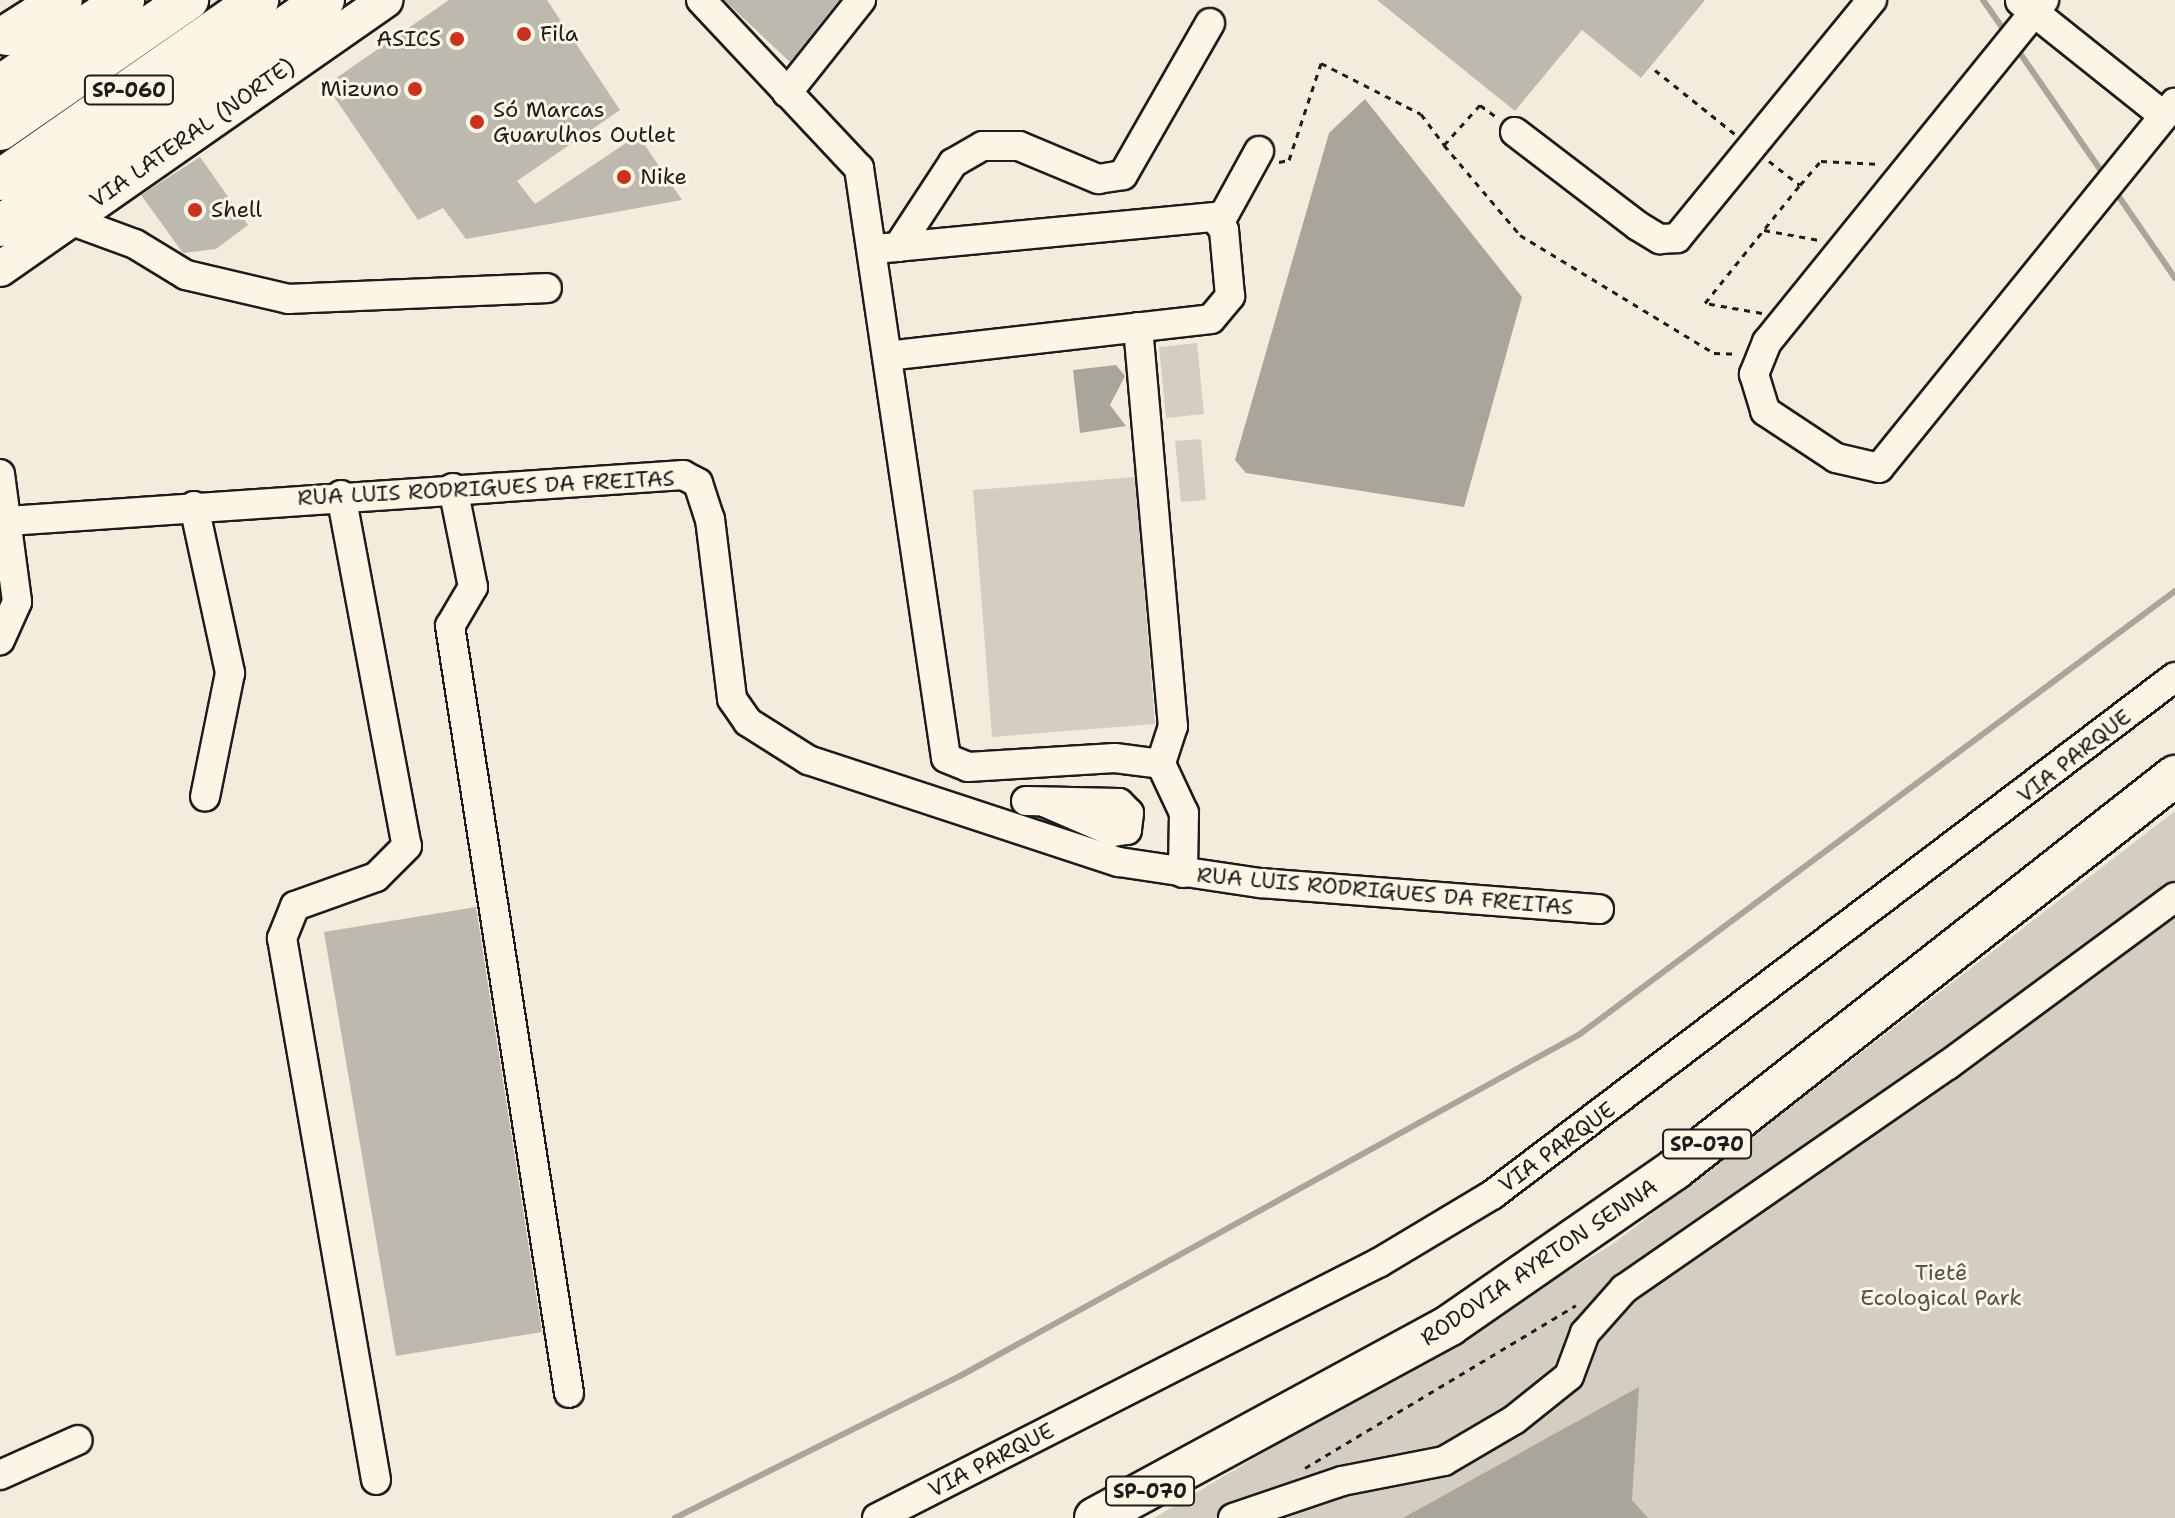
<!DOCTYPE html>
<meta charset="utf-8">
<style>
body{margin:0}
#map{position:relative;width:2175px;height:1518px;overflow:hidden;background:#f3ecdd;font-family:"Shantell Sans",sans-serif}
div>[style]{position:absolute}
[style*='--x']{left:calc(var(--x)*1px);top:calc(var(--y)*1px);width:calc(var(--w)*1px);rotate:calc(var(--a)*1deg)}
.green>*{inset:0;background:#d3cec1}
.water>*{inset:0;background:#aaa59b}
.stream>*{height:6px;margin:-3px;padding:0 3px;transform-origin:3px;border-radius:3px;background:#aaa59b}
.building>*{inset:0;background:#beb9ae}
.path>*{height:3px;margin-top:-1.5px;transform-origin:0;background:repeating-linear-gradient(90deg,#1c1c1c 0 6px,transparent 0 12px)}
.roads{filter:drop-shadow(2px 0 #1c1c1c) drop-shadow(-2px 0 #1c1c1c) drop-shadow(0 2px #1c1c1c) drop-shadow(0 -2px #1c1c1c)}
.minor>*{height:28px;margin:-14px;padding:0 14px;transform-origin:14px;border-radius:14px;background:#fcf5e5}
.major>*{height:34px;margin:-17px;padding:0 17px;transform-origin:17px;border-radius:17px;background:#fcf5e5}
.highway>*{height:40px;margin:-20px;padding:0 20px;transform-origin:20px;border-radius:20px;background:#fcf5e5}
.dots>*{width:22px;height:22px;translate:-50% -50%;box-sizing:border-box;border:4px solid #fcf5e5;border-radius:50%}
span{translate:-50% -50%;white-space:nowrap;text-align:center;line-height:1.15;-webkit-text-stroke:6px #fcf5e5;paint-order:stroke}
.shield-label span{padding:2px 6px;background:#fcf5e5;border:2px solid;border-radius:6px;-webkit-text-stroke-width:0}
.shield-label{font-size:20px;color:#1c1c1c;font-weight:700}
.poi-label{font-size:22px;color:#1c1c1c}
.left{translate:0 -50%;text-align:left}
.right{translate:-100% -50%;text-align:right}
.street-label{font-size:22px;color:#1c1c1c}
.park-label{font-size:22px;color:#53514e}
</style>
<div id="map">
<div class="green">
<div style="clip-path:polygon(1197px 343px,1204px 414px,1166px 418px,1159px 347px)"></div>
<div style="clip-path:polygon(1201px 439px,1206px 500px,1181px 502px,1175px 441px)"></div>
<div style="clip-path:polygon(1135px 477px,1155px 724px,992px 737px,973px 490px)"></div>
<div style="clip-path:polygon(2175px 811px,2175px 1518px,1154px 1518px,1613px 1244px)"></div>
</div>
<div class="water">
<div style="clip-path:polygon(1365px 99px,1522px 297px,1464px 507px,1246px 473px,1235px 460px,1329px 133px)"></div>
<div style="clip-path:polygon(1116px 365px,1125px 376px,1110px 405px,1126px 426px,1080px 433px,1073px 370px)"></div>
<div style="clip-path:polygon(1639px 1387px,1632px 1500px,1648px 1518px,1403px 1518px)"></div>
</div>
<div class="stream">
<div style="--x:1983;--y:0;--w:40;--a:55.1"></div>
<div style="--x:2015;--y:46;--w:160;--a:55.4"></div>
<div style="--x:2115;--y:191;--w:106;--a:55.4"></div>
<div style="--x:675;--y:1518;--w:318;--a:-26.5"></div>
<div style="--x:960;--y:1376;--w:708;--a:-28.88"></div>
<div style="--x:1580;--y:1034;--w:742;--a:-36.67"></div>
</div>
<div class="building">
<div style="clip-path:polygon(449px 0,547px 0,620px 110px,517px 181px,535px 204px,638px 135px,682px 200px,466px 239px,443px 208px,418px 220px,326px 85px)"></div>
<div style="clip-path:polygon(724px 0,839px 0,790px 62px)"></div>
<div style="clip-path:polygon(1377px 0,1705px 0,1641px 78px,1582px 30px,1515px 111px)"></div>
<div style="clip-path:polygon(200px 157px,248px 225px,216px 249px,183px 253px,141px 195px)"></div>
<div style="clip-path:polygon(476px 907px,542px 1332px,396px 1356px,324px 932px)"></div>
</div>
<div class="path">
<div style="--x:1655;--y:70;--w:102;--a:38.7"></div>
<div style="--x:1444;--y:145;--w:118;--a:49.8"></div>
<div style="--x:1520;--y:235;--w:227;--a:31.3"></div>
<div style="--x:1714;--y:353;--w:23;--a:2"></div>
<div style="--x:1769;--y:161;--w:39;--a:38"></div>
<div style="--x:1800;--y:185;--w:32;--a:-49"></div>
<div style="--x:1821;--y:161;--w:60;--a:2.9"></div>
<div style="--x:1279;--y:162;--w:10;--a:-11"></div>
<div style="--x:1289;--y:160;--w:102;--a:-71.7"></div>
<div style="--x:1321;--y:63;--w:112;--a:27"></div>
<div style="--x:1421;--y:114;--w:39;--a:53"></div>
<div style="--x:1444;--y:145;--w:54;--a:-48"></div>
<div style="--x:1480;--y:105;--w:22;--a:36"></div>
<div style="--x:1764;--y:230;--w:56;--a:10.3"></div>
<div style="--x:1762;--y:313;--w:58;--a:-170"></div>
<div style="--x:1705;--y:303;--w:151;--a:-51.2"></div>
<div style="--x:1305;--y:1468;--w:316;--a:-31"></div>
</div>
<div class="roads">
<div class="minor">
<div style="--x:701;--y:0;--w:231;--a:46.8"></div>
<div style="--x:859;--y:168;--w:596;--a:81.61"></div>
<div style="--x:946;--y:758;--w:24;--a:22"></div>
<div style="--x:968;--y:767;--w:147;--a:-3.5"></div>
<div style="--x:1115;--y:758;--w:46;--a:7.4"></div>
<div style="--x:1161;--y:764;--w:54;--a:64.9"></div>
<div style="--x:1184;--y:813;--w:60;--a:91"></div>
<div style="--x:2044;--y:0;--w:440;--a:129"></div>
<div style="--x:1767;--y:342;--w:35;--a:112"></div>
<div style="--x:1754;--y:374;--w:39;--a:73"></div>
<div style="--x:1765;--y:411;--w:85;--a:33.5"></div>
<div style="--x:1836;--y:458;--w:44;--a:13.1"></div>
<div style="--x:1879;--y:468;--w:470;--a:-51"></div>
<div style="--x:2020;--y:1;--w:184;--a:38.6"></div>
<div style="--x:787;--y:93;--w:119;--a:-51.5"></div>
<div style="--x:1515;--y:132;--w:155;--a:37.4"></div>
<div style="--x:1638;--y:226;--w:26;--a:31"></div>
<div style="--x:1660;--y:239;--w:17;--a:-3"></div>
<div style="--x:1677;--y:238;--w:308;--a:-50.7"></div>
<div style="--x:67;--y:219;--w:72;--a:20.2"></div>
<div style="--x:135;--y:244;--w:60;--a:31.3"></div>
<div style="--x:186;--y:275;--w:106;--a:13.1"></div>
<div style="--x:289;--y:299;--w:258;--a:-2.4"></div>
<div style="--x:1220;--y:222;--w:81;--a:-61.2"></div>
<div style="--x:885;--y:248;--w:13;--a:-4"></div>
<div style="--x:898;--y:247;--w:100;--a:-56.8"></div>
<div style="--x:953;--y:163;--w:34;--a:-30"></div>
<div style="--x:983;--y:146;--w:36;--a:0"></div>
<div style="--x:1019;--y:146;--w:86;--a:22.7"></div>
<div style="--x:1098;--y:179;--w:25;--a:-9"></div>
<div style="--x:1123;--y:175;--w:175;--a:-60.2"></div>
<div style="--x:1138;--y:327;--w:401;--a:85"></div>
<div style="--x:1173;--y:726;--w:40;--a:108"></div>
<div style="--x:887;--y:356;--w:326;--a:-6.5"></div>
<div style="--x:1211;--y:319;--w:30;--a:-50"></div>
<div style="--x:1230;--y:296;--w:66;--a:-95.2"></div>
<div style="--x:1224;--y:230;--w:16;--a:-128"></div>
<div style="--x:1214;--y:217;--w:317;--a:174.6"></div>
<div style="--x:0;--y:474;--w:129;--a:82.4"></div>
<div style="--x:17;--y:602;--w:42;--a:114.1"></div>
<div style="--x:453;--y:488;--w:101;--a:78.6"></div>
<div style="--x:473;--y:587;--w:45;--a:120.5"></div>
<div style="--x:450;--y:626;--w:776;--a:81.18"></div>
<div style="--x:341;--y:495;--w:357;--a:79.4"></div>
<div style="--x:407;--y:846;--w:44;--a:135"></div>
<div style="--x:376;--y:877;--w:86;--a:160.3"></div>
<div style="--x:295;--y:906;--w:35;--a:112"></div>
<div style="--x:282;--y:938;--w:550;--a:80.16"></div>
<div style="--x:194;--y:506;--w:171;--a:77.8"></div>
<div style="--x:230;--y:673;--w:126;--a:101.4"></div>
<div style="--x:8;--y:521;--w:677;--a:-3.9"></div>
<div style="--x:683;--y:475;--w:17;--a:28"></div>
<div style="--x:698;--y:483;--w:38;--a:72"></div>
<div style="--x:710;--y:519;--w:181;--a:83"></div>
<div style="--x:732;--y:699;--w:28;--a:55"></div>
<div style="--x:748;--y:722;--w:71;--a:32.3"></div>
<div style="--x:808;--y:760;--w:327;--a:18.2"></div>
<div style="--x:1119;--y:862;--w:143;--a:8.5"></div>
<div style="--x:1260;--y:883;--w:340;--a:4.4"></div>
<div style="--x:1026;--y:801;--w:93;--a:1.2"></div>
<div style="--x:1119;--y:803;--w:14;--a:45"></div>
<div style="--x:1129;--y:813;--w:17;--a:97"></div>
<div style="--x:1127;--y:830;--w:14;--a:172"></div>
<div style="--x:1113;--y:832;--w:73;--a:-156.6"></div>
<div style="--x:0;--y:1475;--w:85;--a:-24.2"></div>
<div style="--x:877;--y:1518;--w:564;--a:-26.97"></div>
<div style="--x:1380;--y:1262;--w:131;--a:-30.9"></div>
<div style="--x:1492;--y:1195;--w:857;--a:-37.18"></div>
<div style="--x:1233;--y:1518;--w:115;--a:-18.7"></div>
<div style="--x:1342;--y:1481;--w:104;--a:-11.1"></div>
<div style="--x:1444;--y:1461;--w:81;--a:-30.4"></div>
<div style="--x:1514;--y:1420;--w:70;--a:-38.7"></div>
<div style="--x:1569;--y:1376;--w:46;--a:-69.6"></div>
<div style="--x:1585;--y:1333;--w:59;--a:-48.4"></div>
<div style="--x:1624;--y:1289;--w:394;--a:-34.7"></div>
<div style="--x:1948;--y:1065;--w:282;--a:-36.5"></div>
</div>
<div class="major">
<div style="--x:0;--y:269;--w:470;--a:-34.9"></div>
</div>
<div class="highway">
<div style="--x:7;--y:35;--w:65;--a:-32.5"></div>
<div style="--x:0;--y:86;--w:151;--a:-34.7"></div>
<div style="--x:0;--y:130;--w:229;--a:-34.7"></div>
<div style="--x:0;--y:180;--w:315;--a:-34.9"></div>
<div style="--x:0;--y:226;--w:395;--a:-34.9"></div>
<div style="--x:1095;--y:1518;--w:404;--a:-28.5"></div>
<div style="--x:1450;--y:1325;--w:274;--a:-34.7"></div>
<div style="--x:1675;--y:1169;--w:636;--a:-38.17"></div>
</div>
</div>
<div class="dots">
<div style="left:524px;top:34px;background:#c8321e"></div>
<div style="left:457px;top:39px;background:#c8321e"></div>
<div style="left:415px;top:89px;background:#c8321e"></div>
<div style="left:477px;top:122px;background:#c8321e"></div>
<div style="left:624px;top:177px;background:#c8321e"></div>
<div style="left:195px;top:210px;background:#c8321e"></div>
</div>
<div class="shield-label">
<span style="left:129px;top:90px">SP-060</span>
<span style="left:1707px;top:1144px">SP-070</span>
<span style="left:1150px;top:1491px">SP-070</span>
</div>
<div class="poi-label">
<span class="left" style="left:540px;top:34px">Fila</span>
<span class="right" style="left:441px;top:39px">ASICS</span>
<span class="right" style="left:399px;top:89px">Mizuno</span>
<span class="left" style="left:493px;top:122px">Só Marcas<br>Guarulhos Outlet</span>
<span class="left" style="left:640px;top:177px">Nike</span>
<span class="left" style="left:211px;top:210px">Shell</span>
</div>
<div class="street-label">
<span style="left:192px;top:133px;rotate:-35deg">VIA LATERAL (NORTE)</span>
<span style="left:486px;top:488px;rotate:-3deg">RUA LUIS RODRIGUES DA FREITAS</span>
<span style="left:2074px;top:756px;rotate:-38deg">VIA PARQUE</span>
<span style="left:1385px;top:891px;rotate:5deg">RUA LUIS RODRIGUES DA FREITAS</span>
<span style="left:1557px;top:1147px;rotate:-36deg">VIA PARQUE</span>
<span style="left:1539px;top:1262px;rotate:-34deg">RODOVIA AYRTON SENNA</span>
<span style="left:991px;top:1460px;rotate:-27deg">VIA PARQUE</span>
</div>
<div class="park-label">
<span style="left:1941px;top:1285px">Tietê<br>Ecological Park</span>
</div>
</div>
